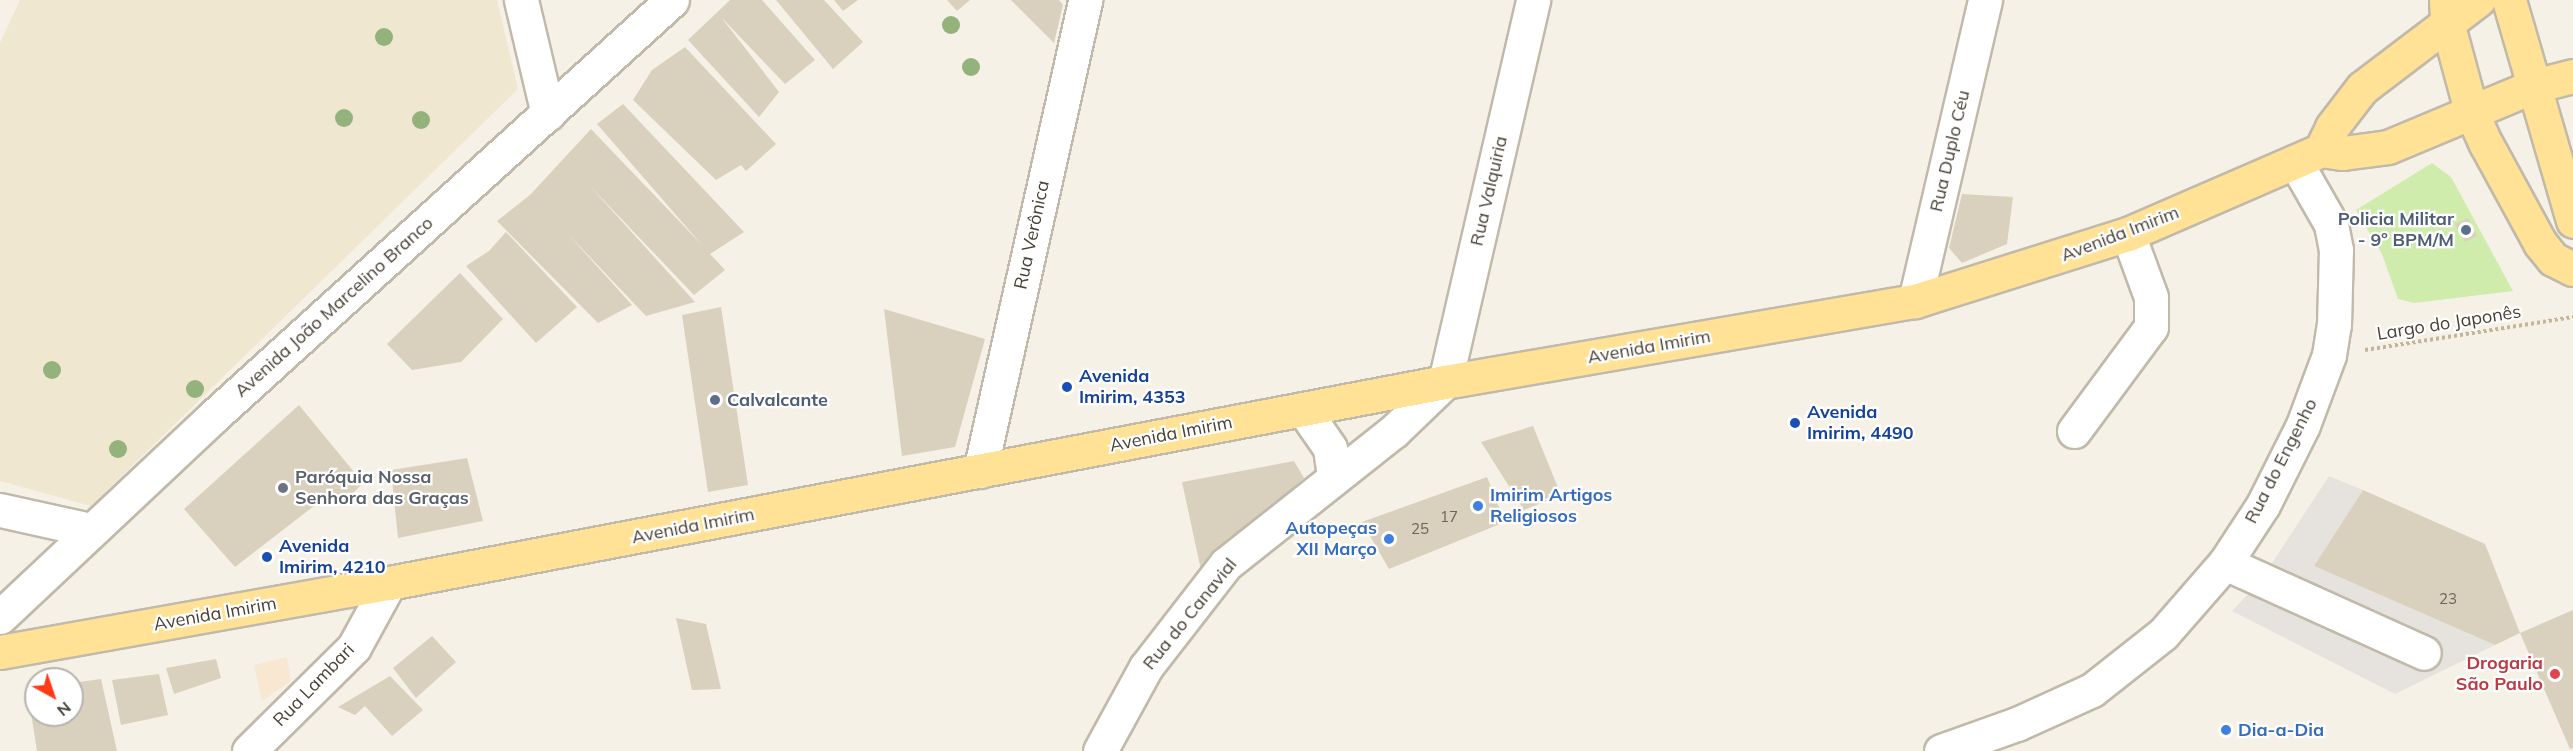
<!DOCTYPE html>
<meta charset="utf-8">
<style>
body{margin:0}
#map{position:relative;width:2573px;height:751px;overflow:hidden;background:#f5f1e7;font-family:Mulish,sans-serif}
div>[style]{position:absolute}
[style*='--x']{left:calc(var(--x)*1px);top:calc(var(--y)*1px);width:calc(var(--w)*1px);rotate:calc(var(--a)*1deg)}
.commercial>*{inset:0;background:#f8e8d1}
.education>*{inset:0;background:#efe7d0}
.green>*{inset:0;background:#cfecad}
.parking>*{inset:0;background:#e6e3df}
.building>*{inset:0;background:#dad0be}
.path>*{height:4px;margin-top:-2px;transform-origin:0;background:repeating-linear-gradient(90deg,#c4b599 0 3px,transparent 0 6px)}
.roads{filter:drop-shadow(2px 0 #c1b9a9) drop-shadow(-2px 0 #c1b9a9) drop-shadow(0 2px #c1b9a9) drop-shadow(0 -2px #c1b9a9)}
.minor>*{height:33px;margin:-16.5px;padding:0 16.5px;transform-origin:16.5px;border-radius:16.5px;background:#fff}
.major>*{height:33px;margin:-16.5px;padding:0 16.5px;transform-origin:16.5px;border-radius:16.5px;background:#ffe296}
.trees>*{width:18px;height:18px;margin:-9px;border-radius:50%;background:#94b27b}
.dots>*{width:16px;height:16px;translate:-50% -50%;box-sizing:border-box;border:3px solid #fff;border-radius:50%}
span{translate:-50% -50%;white-space:nowrap;text-align:center;line-height:1.15;-webkit-text-stroke:4.5px #fff;paint-order:stroke}
.number-label{font-size:15px;color:#6d6557}
.number-label span{-webkit-text-stroke-width:0}
.street-label{font-size:18px;color:#494135}
.service-label{font-size:18px;color:#4e5e75;font-weight:700}
.right{translate:-100% -50%;text-align:right}
.left{translate:0 -50%;text-align:left}
.transit-label{font-size:18px;color:#164399;font-weight:700}
.worship-label{font-size:18px;color:#5b616d;font-weight:700}
.shop-label{font-size:18px;color:#366cbe;font-weight:700}
.health-label{font-size:18px;color:#be3a42;font-weight:700}
.north{position:absolute;left:24px;top:667px;width:60px;height:60px;box-sizing:border-box;background:#fff;border:2px solid #b6b3ae;border-radius:50%;rotate:140deg;font-size:16px;font-weight:700;line-height:24px;text-align:center;color:#494135}
.north::after{content:'';display:block;margin:auto;width:21px;height:27px;background:#ff3a14;clip-path:polygon(50% 0,100% 100%,50% 72%,0 100%)}
</style>
<div id="map">
<div class="commercial">
<div style="clip-path:polygon(287px 657px,291px 681px,262px 701px,254px 665px)"></div>
</div>
<div class="education">
<div style="clip-path:polygon(20px 0,497px 0,518px 89px,91px 506px,0 481px,0 43px)"></div>
</div>
<div class="green">
<div style="clip-path:polygon(2432px 163px,2451px 177px,2513px 291px,2414px 303px,2398px 299px,2382px 254px,2356px 210px)"></div>
</div>
<div class="parking">
<div style="clip-path:polygon(2329px 476px,2363px 490px,2314px 566px,2495px 645px,2395px 694px,2232px 611px,2261px 580px)"></div>
</div>
<div class="building">
<div style="clip-path:polygon(730px 0,762px 0,815px 60px,785px 84px,721px 17px,779px 92px,759px 117px,688px 40px)"></div>
<div style="clip-path:polygon(776px 0,824px 0,863px 42px,833px 69px)"></div>
<div style="clip-path:polygon(834px 0,858px 0,843px 11px)"></div>
<div style="clip-path:polygon(947px 0,970px 0,957px 11px)"></div>
<div style="clip-path:polygon(1011px 0,1059px 0,1063px 5px,1054px 43px)"></div>
<div style="clip-path:polygon(685px 47px,776px 144px,746px 171px,741px 165px,716px 180px,633px 100px,652px 70px)"></div>
<div style="clip-path:polygon(623px 104px,744px 232px,710px 254px,725px 270px,694px 295px,588px 184px,695px 302px,646px 316px,568px 234px,632px 305px,598px 323px,497px 221px,530px 195px,591px 129px,702px 245px,597px 124px)"></div>
<div style="clip-path:polygon(1962px 194px,2013px 197px,2007px 244px,1962px 263px,1949px 248px)"></div>
<div style="clip-path:polygon(2468px 218px,2477px 236px,2465px 242px,2455px 224px)"></div>
<div style="clip-path:polygon(506px 232px,577px 307px,536px 343px,466px 266px,489px 251px)"></div>
<div style="clip-path:polygon(460px 273px,503px 319px,461px 362px,412px 370px,387px 344px)"></div>
<div style="clip-path:polygon(721px 307px,748px 485px,708px 492px,682px 315px)"></div>
<div style="clip-path:polygon(884px 309px,985px 339px,955px 447px,902px 456px)"></div>
<div style="clip-path:polygon(299px 405px,363px 483px,353px 493px,323px 499px,235px 567px,184px 509px)"></div>
<div style="clip-path:polygon(1533px 426px,1561px 495px,1524px 510px,1481px 442px)"></div>
<div style="clip-path:polygon(467px 458px,483px 521px,398px 538px,391px 470px)"></div>
<div style="clip-path:polygon(1294px 461px,1304px 478px,1201px 570px,1182px 482px)"></div>
<div style="clip-path:polygon(1487px 477px,1505px 522px,1389px 569px,1362px 522px)"></div>
<div style="clip-path:polygon(2363px 490px,2485px 544px,2520px 633px,2495px 645px,2314px 566px)"></div>
<div style="clip-path:polygon(2573px 610px,2573px 748px,2570px 749px,2520px 633px)"></div>
<div style="clip-path:polygon(676px 618px,706px 624px,721px 689px,692px 690px)"></div>
<div style="clip-path:polygon(432px 636px,456px 662px,416px 698px,393px 668px)"></div>
<div style="clip-path:polygon(216px 659px,221px 678px,174px 694px,166px 668px)"></div>
<div style="clip-path:polygon(159px 674px,168px 715px,121px 725px,112px 680px)"></div>
<div style="clip-path:polygon(390px 676px,423px 710px,392px 736px,365px 706px,355px 715px,338px 707px)"></div>
<div style="clip-path:polygon(101px 679px,117px 751px,37px 751px,27px 688px,36px 687px,36px 715px,72px 715px,72px 683px)"></div>
</div>
<div class="path">
<div style="--x:2365;--y:350;--w:211;--a:-9"></div>
</div>
<div class="roads">
<div class="minor">
<div style="--x:521;--y:0;--w:117;--a:76.7"></div>
<div style="--x:1915;--y:301;--w:309;--a:-76.9"></div>
<div style="--x:1303;--y:409;--w:47;--a:55.3"></div>
<div style="--x:1330;--y:448;--w:27;--a:82"></div>
<div style="--x:2074;--y:431;--w:129;--a:-53.5"></div>
<div style="--x:2151;--y:327;--w:30;--a:-90"></div>
<div style="--x:2151;--y:297;--w:67;--a:-110.1"></div>
<div style="--x:980;--y:471;--w:483;--a:-77.4"></div>
<div style="--x:0;--y:510;--w:92;--a:12.5"></div>
<div style="--x:2225;--y:563;--w:218;--a:24.3"></div>
<div style="--x:0;--y:617;--w:295;--a:-43.2"></div>
<div style="--x:215;--y:415;--w:617;--a:-42.24"></div>
<div style="--x:249;--y:751;--w:148;--a:-44.7"></div>
<div style="--x:354;--y:647;--w:73;--a:-61.3"></div>
<div style="--x:1100;--y:751;--w:96;--a:-61.3"></div>
<div style="--x:1146;--y:667;--w:130;--a:-52.2"></div>
<div style="--x:1226;--y:564;--w:214;--a:-38.4"></div>
<div style="--x:1394;--y:431;--w:71;--a:-43.9"></div>
<div style="--x:1445;--y:382;--w:392;--a:-77"></div>
<div style="--x:1941;--y:751;--w:81;--a:-19.6"></div>
<div style="--x:2017;--y:724;--w:82;--a:-24.4"></div>
<div style="--x:2092;--y:690;--w:90;--a:-38.3"></div>
<div style="--x:2163;--y:634;--w:94;--a:-48.9"></div>
<div style="--x:2225;--y:563;--w:69;--a:-56.8"></div>
<div style="--x:2263;--y:505;--w:89;--a:-63.4"></div>
<div style="--x:2303;--y:425;--w:75;--a:-69.6"></div>
<div style="--x:2329;--y:355;--w:30;--a:-81"></div>
<div style="--x:2334;--y:325;--w:75;--a:-88.5"></div>
<div style="--x:2336;--y:250;--w:26;--a:-101"></div>
<div style="--x:2331;--y:224;--w:70;--a:-119.8"></div>
</div>
<div class="major">
<div style="--x:2446;--y:0;--w:22;--a:87"></div>
<div style="--x:2447;--y:22;--w:92;--a:74.9"></div>
<div style="--x:2471;--y:111;--w:36;--a:66"></div>
<div style="--x:2486;--y:144;--w:113;--a:61.4"></div>
<div style="--x:2540;--y:243;--w:21;--a:51"></div>
<div style="--x:2553;--y:259;--w:22;--a:27"></div>
<div style="--x:2509;--y:0;--w:230;--a:73.8"></div>
<div style="--x:2321;--y:150;--w:25;--a:-64"></div>
<div style="--x:2332;--y:127;--w:49;--a:-52.4"></div>
<div style="--x:2362;--y:88;--w:146;--a:-37.2"></div>
<div style="--x:0;--y:652;--w:395;--a:-10.1"></div>
<div style="--x:389;--y:583;--w:1075;--a:-10.78"></div>
<div style="--x:1445;--y:382;--w:477;--a:-9.8"></div>
<div style="--x:1915;--y:301;--w:223;--a:-17.5"></div>
<div style="--x:2128;--y:234;--w:210;--a:-23.5"></div>
<div style="--x:2321;--y:150;--w:22;--a:8"></div>
<div style="--x:2343;--y:153;--w:45;--a:-7.6"></div>
<div style="--x:2388;--y:147;--w:158;--a:-22.7"></div>
<div style="--x:2534;--y:86;--w:40;--a:-14.4"></div>
</div>
</div>
<div class="trees">
<div style="left:951px;top:25px"></div>
<div style="left:384px;top:37px"></div>
<div style="left:971px;top:67px"></div>
<div style="left:344px;top:118px"></div>
<div style="left:421px;top:120px"></div>
<div style="left:52px;top:370px"></div>
<div style="left:195px;top:389px"></div>
<div style="left:118px;top:449px"></div>
</div>
<div class="dots">
<div style="left:2466px;top:230px;background:#5c6f8a"></div>
<div style="left:1067px;top:387px;background:#1a4fb4"></div>
<div style="left:715px;top:400px;background:#5c6f8a"></div>
<div style="left:1795px;top:423px;background:#1a4fb4"></div>
<div style="left:283px;top:488px;background:#6b7280"></div>
<div style="left:1478px;top:506px;background:#3f7fe0"></div>
<div style="left:1389px;top:539px;background:#3f7fe0"></div>
<div style="left:267px;top:557px;background:#1a4fb4"></div>
<div style="left:2555px;top:674px;background:#e0444e"></div>
<div style="left:2226px;top:730px;background:#3f7fe0"></div>
</div>
<div class="number-label">
<span style="left:1449px;top:517px">17</span>
<span style="left:1420px;top:529px">25</span>
<span style="left:2448px;top:599px">23</span>
</div>
<div class="street-label">
<span style="left:1950px;top:151px;rotate:-77deg">Rua Duplo Céu</span>
<span style="left:1489px;top:191px;rotate:-77deg">Rua Valquiria</span>
<span style="left:2120px;top:234px;rotate:-21deg">Avenida Imirim</span>
<span style="left:1032px;top:235px;rotate:-78deg">Rua Verônica</span>
<span style="left:334px;top:307px;rotate:-42deg">Avenida João Marcelino Branco</span>
<span style="left:2449px;top:323px;rotate:-9deg">Largo do Japonês</span>
<span style="left:1649px;top:347px;rotate:-10deg">Avenida Imirim</span>
<span style="left:1171px;top:434px;rotate:-11deg">Avenida Imirim</span>
<span style="left:2281px;top:461px;rotate:-63deg">Rua do Engenho</span>
<span style="left:693px;top:526px;rotate:-11deg">Avenida Imirim</span>
<span style="left:215px;top:614px;rotate:-10deg">Avenida Imirim</span>
<span style="left:1190px;top:614px;rotate:-51deg">Rua do Canavial</span>
<span style="left:314px;top:685px;rotate:-46deg">Rua Lambari</span>
</div>
<div class="service-label">
<span class="right" style="left:2454px;top:230px">Policia Militar<br>- 9º BPM/M</span>
<span class="left" style="left:727px;top:400px">Calvalcante</span>
</div>
<div class="transit-label">
<span class="left" style="left:1079px;top:387px">Avenida<br>Imirim, 4353</span>
<span class="left" style="left:1807px;top:423px">Avenida<br>Imirim, 4490</span>
<span class="left" style="left:279px;top:557px">Avenida<br>Imirim, 4210</span>
</div>
<div class="worship-label">
<span class="left" style="left:295px;top:488px">Paróquia Nossa<br>Senhora das Graças</span>
</div>
<div class="shop-label">
<span class="left" style="left:1490px;top:506px">Imirim Artigos<br>Religiosos</span>
<span class="right" style="left:1377px;top:539px">Autopeças<br>XII Março</span>
<span class="left" style="left:2238px;top:730px">Dia-a-Dia</span>
</div>
<div class="health-label">
<span class="right" style="left:2543px;top:674px">Drogaria<br>São Paulo</span>
</div>
<div class="north">N</div>
</div>
